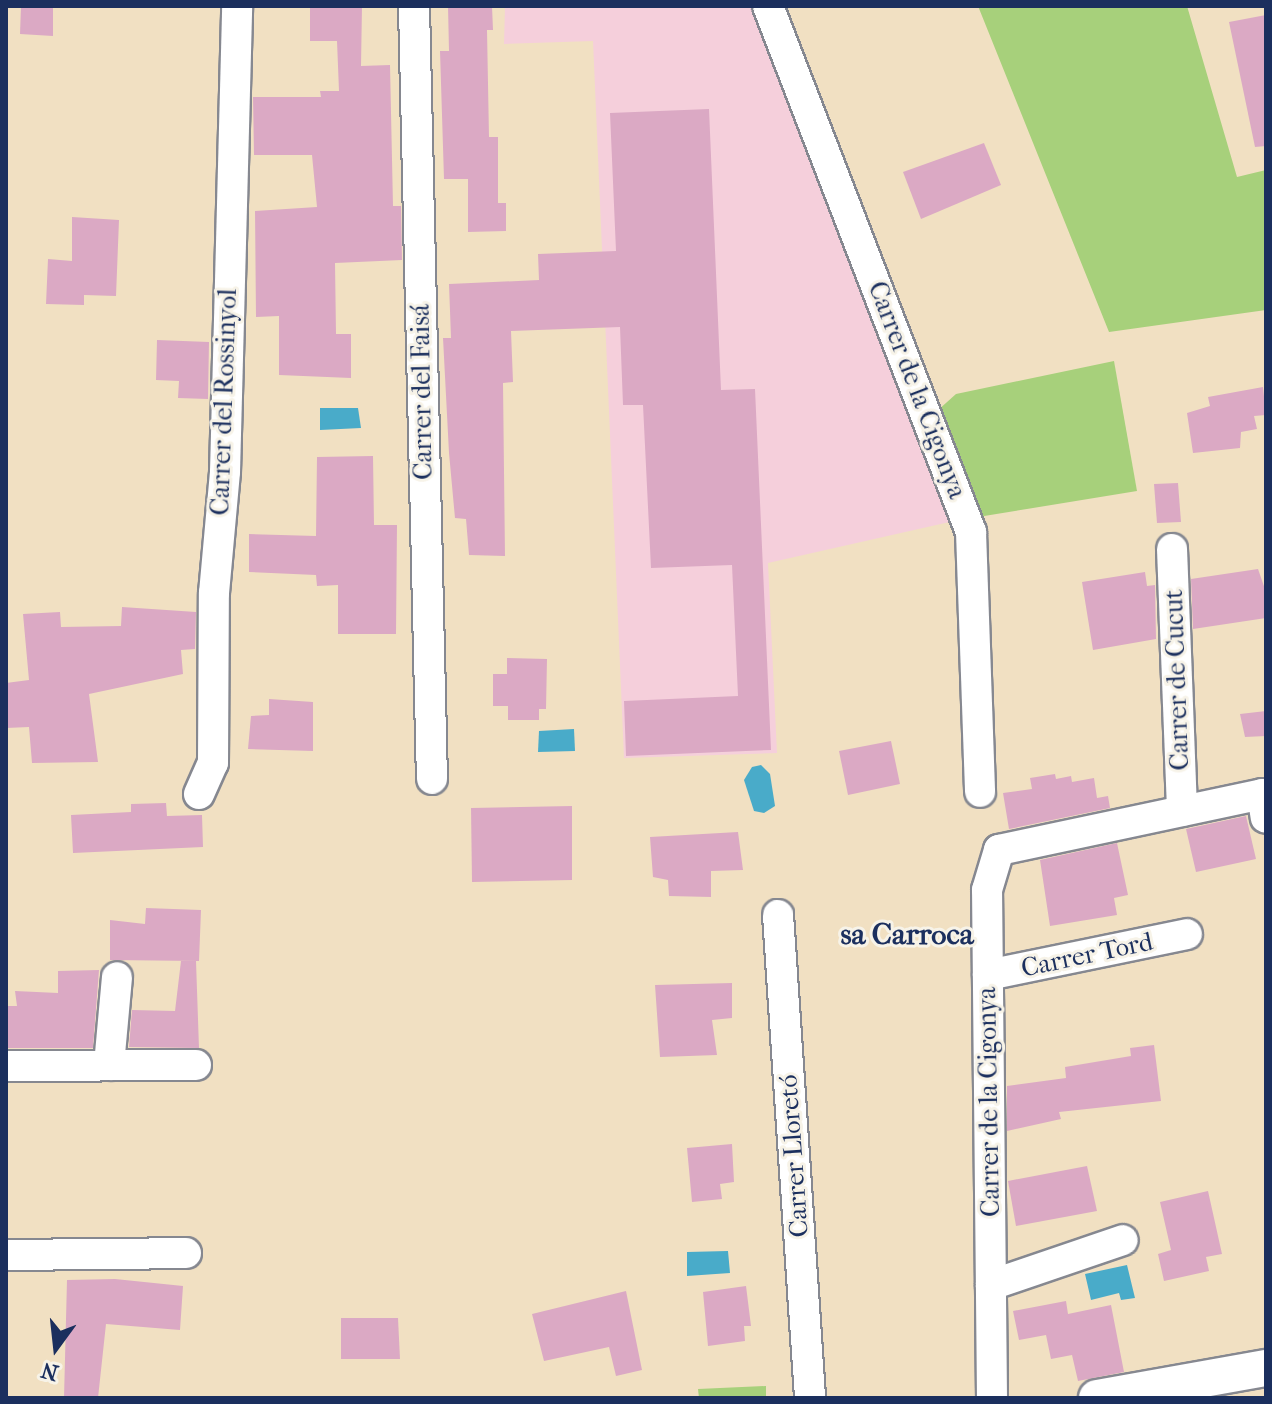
<!DOCTYPE html>
<meta charset="utf-8">
<style>
body{margin:0}
#map{position:relative;width:1272px;height:1404px;overflow:hidden;background:#f1e0c2;font-family:"IM FELL French Canon",serif}
div>[style]{position:absolute}
[style*='--x']{left:calc(var(--x)*1px);top:calc(var(--y)*1px);width:calc(var(--w)*1px);rotate:calc(var(--a)*1deg)}
.built>*{inset:0;background:#f5cfdb}
.green>*{inset:0;background:#a7d07b}
.water>*{inset:0;background:#49abc9}
.building>*{inset:0;background:#dba9c4}
.roads{filter:drop-shadow(2px 0 #868890) drop-shadow(-2px 0 #868890) drop-shadow(0 2px #868890) drop-shadow(0 -2px #868890)}
.minor>*{height:30px;margin:-15px;padding:0 15px;transform-origin:15px;border-radius:15px;background:#fff}
.tertiary>*{height:36px;margin:-18px;padding:0 18px;transform-origin:18px;border-radius:18px;background:#fff}
span{translate:-50% -50%;white-space:nowrap;text-align:center;line-height:1.15;-webkit-text-stroke:6px #f7f3e8;paint-order:stroke}
.street-label{font-size:26px;color:#1b2f5e}
.quarter-label{font-size:30px;color:#1b2f5e;font-weight:700}
.frame{position:absolute;inset:0;border:8px solid #1b2f5e;pointer-events:none}
.north{position:absolute;left:16px;top:1308px;width:80px;height:80px;-webkit-text-stroke:6px #f7f3e8;paint-order:stroke;rotate:195deg;font-size:22px;font-weight:700;line-height:32px;text-align:center;color:#1b2f5e}
.north::after{content:'';display:block;margin:auto;width:28px;height:36px;background:#1b2f5e;clip-path:polygon(50% 0,100% 100%,50% 72%,0 100%)}
</style>
<div id="map">
<div class="built">
<div style="clip-path:polygon(505px 6px,758px 6px,954px 521px,768px 563px,777px 753px,624px 758px,593px 41px,504px 44px)"></div>
</div>
<div class="green">
<div style="clip-path:polygon(978px 6px,1187px 6px,1237px 177px,1266px 170px,1266px 310px,1109px 332px)"></div>
<div style="clip-path:polygon(1114px 361px,1137px 491px,978px 517px,937px 411px,956px 394px)"></div>
<div style="clip-path:polygon(766px 1386px,766px 1398px,699px 1398px,698px 1389px)"></div>
</div>
<div class="water">
<div style="clip-path:polygon(320px 408px,358px 408px,361px 428px,320px 430px)"></div>
<div style="clip-path:polygon(574px 729px,575px 751px,538px 752px,539px 731px)"></div>
<div style="clip-path:polygon(761px 765px,770px 774px,775px 806px,764px 813px,754px 811px,744px 780px,752px 767px)"></div>
<div style="clip-path:polygon(728px 1251px,730px 1273px,687px 1276px,687px 1252px)"></div>
<div style="clip-path:polygon(1127px 1265px,1135px 1298px,1121px 1300px,1119px 1293px,1091px 1300px,1085px 1274px)"></div>
</div>
<div class="building">
<div style="clip-path:polygon(21px 6px,53px 6px,53px 36px,20px 34px)"></div>
<div style="clip-path:polygon(310px 6px,362px 6px,361px 66px,390px 65px,393px 206px,401px 206px,402px 260px,335px 263px,336px 334px,351px 334px,351px 378px,279px 375px,279px 316px,256px 317px,255px 211px,317px 207px,312px 155px,254px 155px,253px 97px,321px 97px,320px 91px,339px 91px,337px 41px,310px 41px)"></div>
<div style="clip-path:polygon(448px 6px,492px 6px,493px 30px,487px 30px,489px 137px,498px 137px,498px 203px,506px 203px,506px 231px,468px 232px,468px 179px,444px 179px,440px 51px,449px 51px)"></div>
<div style="clip-path:polygon(1266px 15px,1266px 146px,1255px 147px,1229px 22px)"></div>
<div style="clip-path:polygon(709px 109px,721px 390px,755px 389px,771px 750px,626px 756px,624px 701px,738px 696px,732px 565px,651px 568px,643px 405px,623px 405px,620px 327px,511px 331px,513px 382px,503px 383px,505px 556px,469px 555px,466px 519px,455px 518px,449px 453px,443px 338px,451px 338px,449px 284px,539px 280px,538px 254px,616px 251px,610px 113px)"></div>
<div style="clip-path:polygon(984px 143px,1001px 185px,921px 219px,903px 172px)"></div>
<div style="clip-path:polygon(72px 217px,119px 220px,116px 296px,84px 295px,84px 305px,46px 304px,48px 259px,72px 261px)"></div>
<div style="clip-path:polygon(157px 340px,209px 342px,208px 399px,178px 398px,179px 381px,156px 380px)"></div>
<div style="clip-path:polygon(1263px 387px,1266px 415px,1254px 416px,1257px 429px,1241px 432px,1240px 448px,1193px 453px,1187px 413px,1210px 406px,1208px 397px)"></div>
<div style="clip-path:polygon(373px 456px,374px 525px,397px 525px,396px 634px,338px 634px,338px 585px,317px 586px,316px 575px,249px 572px,249px 534px,316px 536px,317px 457px)"></div>
<div style="clip-path:polygon(1178px 483px,1181px 522px,1157px 523px,1154px 484px)"></div>
<div style="clip-path:polygon(1258px 569px,1266px 592px,1266px 618px,1193px 629px,1191px 579px)"></div>
<div style="clip-path:polygon(1145px 572px,1147px 586px,1155px 585px,1156px 639px,1093px 650px,1082px 582px)"></div>
<div style="clip-path:polygon(122px 607px,196px 612px,195px 649px,181px 650px,183px 674px,89px 694px,98px 762px,32px 763px,29px 727px,6px 728px,6px 683px,29px 680px,23px 614px,60px 612px,61px 627px,121px 626px)"></div>
<div style="clip-path:polygon(507px 658px,547px 659px,546px 709px,539px 709px,539px 720px,508px 720px,508px 706px,493px 706px,493px 674px,507px 674px)"></div>
<div style="clip-path:polygon(269px 699px,313px 702px,313px 751px,248px 749px,251px 716px,269px 715px)"></div>
<div style="clip-path:polygon(1266px 711px,1266px 736px,1245px 737px,1240px 714px)"></div>
<div style="clip-path:polygon(891px 741px,900px 784px,848px 795px,839px 751px)"></div>
<div style="clip-path:polygon(1055px 774px,1056px 779px,1071px 776px,1072px 782px,1094px 778px,1097px 798px,1108px 796px,1110px 808px,1009px 829px,1003px 793px,1032px 789px,1030px 778px)"></div>
<div style="clip-path:polygon(166px 803px,167px 816px,202px 815px,203px 847px,73px 853px,71px 815px,131px 812px,131px 804px)"></div>
<div style="clip-path:polygon(572px 806px,572px 880px,472px 882px,471px 808px)"></div>
<div style="clip-path:polygon(1246px 816px,1256px 859px,1196px 872px,1186px 829px)"></div>
<div style="clip-path:polygon(738px 832px,743px 870px,711px 871px,711px 897px,669px 896px,668px 880px,653px 877px,650px 837px)"></div>
<div style="clip-path:polygon(1117px 843px,1128px 895px,1114px 898px,1117px 915px,1050px 926px,1040px 860px)"></div>
<div style="clip-path:polygon(146px 908px,201px 910px,199px 961px,110px 960px,110px 920px,145px 924px)"></div>
<div style="clip-path:polygon(181px 961px,196px 961px,199px 1048px,129px 1047px,132px 1010px,175px 1011px)"></div>
<div style="clip-path:polygon(99px 970px,93px 1048px,6px 1048px,6px 1006px,17px 1006px,15px 991px,58px 993px,58px 971px)"></div>
<div style="clip-path:polygon(732px 983px,732px 1018px,712px 1020px,717px 1055px,660px 1057px,655px 985px)"></div>
<div style="clip-path:polygon(1154px 1045px,1161px 1101px,1059px 1112px,1061px 1119px,1007px 1131px,1007px 1086px,1066px 1078px,1065px 1067px,1131px 1056px,1130px 1048px)"></div>
<div style="clip-path:polygon(732px 1144px,734px 1182px,720px 1184px,722px 1199px,692px 1202px,687px 1148px)"></div>
<div style="clip-path:polygon(1087px 1166px,1097px 1211px,1016px 1226px,1008px 1181px)"></div>
<div style="clip-path:polygon(1208px 1191px,1222px 1254px,1206px 1257px,1209px 1271px,1164px 1281px,1158px 1254px,1171px 1250px,1160px 1202px)"></div>
<div style="clip-path:polygon(115px 1279px,183px 1286px,180px 1330px,106px 1324px,98px 1398px,64px 1398px,67px 1280px)"></div>
<div style="clip-path:polygon(746px 1286px,751px 1326px,744px 1326px,745px 1341px,708px 1346px,703px 1292px)"></div>
<div style="clip-path:polygon(626px 1291px,642px 1370px,616px 1376px,609px 1347px,544px 1361px,532px 1314px)"></div>
<div style="clip-path:polygon(1066px 1301px,1068px 1314px,1111px 1305px,1124px 1372px,1078px 1381px,1072px 1355px,1051px 1359px,1046px 1335px,1019px 1340px,1013px 1311px)"></div>
<div style="clip-path:polygon(341px 1318px,398px 1318px,400px 1359px,341px 1359px)"></div>
</div>
<div class="roads">
<div class="minor">
<div style="--x:414;--y:6;--w:773;--a:88.67"></div>
<div style="--x:768;--y:6;--w:564;--a:68.9"></div>
<div style="--x:971;--y:532;--w:260;--a:88"></div>
<div style="--x:1172;--y:549;--w:262;--a:87.8"></div>
<div style="--x:199;--y:794;--w:34;--a:-66"></div>
<div style="--x:213;--y:763;--w:170;--a:-89.7"></div>
<div style="--x:214;--y:593;--w:121;--a:-84.8"></div>
<div style="--x:225;--y:472;--w:466;--a:-88.5"></div>
<div style="--x:778;--y:915;--w:484;--a:86.2"></div>
<div style="--x:988;--y:975;--w:203;--a:-11.6"></div>
<div style="--x:109;--y:1065;--w:88;--a:-84.8"></div>
<div style="--x:6;--y:1066;--w:190;--a:-0.3"></div>
<div style="--x:6;--y:1255;--w:180;--a:-0.6"></div>
<div style="--x:991;--y:1285;--w:139;--a:-18.8"></div>
<div style="--x:992;--y:1398;--w:508;--a:-90.56"></div>
<div style="--x:987;--y:890;--w:42;--a:-73.3"></div>
<div style="--x:999;--y:850;--w:269;--a:-12"></div>
<div style="--x:1262;--y:794;--w:24;--a:81"></div>
</div>
<div class="tertiary">
<div style="--x:1097;--y:1398;--w:172;--a:-10.1"></div>
</div>
</div>
<div class="street-label">
<span style="left:917px;top:390px;rotate:69deg">Carrer de la Cigonya</span>
<span style="left:422px;top:392px;rotate:-91deg">Carrer del Faisá</span>
<span style="left:224px;top:402px;rotate:-88deg">Carrer del Rossinyol</span>
<span style="left:1177px;top:680px;rotate:-92deg">Carrer de Cucut</span>
<span style="left:1087px;top:955px;rotate:-12deg">Carrer Tord</span>
<span style="left:989px;top:1102px;rotate:-91deg">Carrer de la Cigonya</span>
<span style="left:794px;top:1156px;rotate:-94deg">Carrer Lloretó</span>
</div>
<div class="quarter-label">
<span style="left:907px;top:935px">sa Carroca</span>
</div>
<div class="frame"></div>
<div class="north">N</div>
</div>
